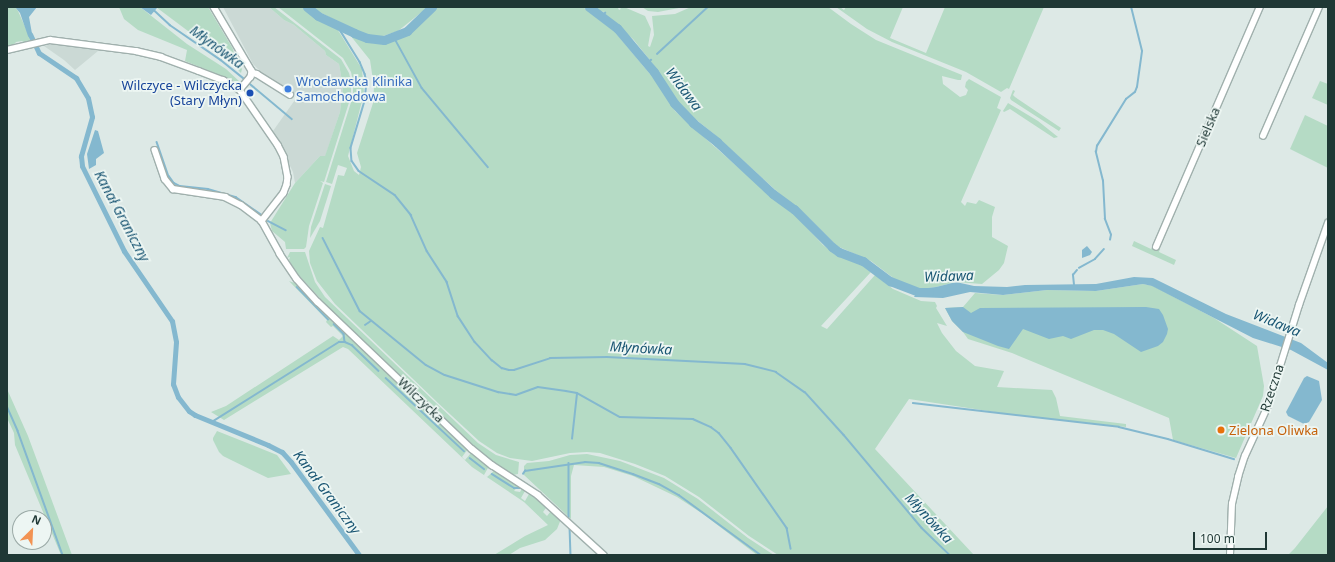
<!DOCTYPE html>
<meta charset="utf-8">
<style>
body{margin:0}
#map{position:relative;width:1335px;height:562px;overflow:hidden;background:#dde9e6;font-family:"Noto Sans",sans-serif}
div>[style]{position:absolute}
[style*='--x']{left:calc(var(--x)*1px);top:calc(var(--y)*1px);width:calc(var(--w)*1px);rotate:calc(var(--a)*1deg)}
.built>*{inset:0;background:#cbd9d5}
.green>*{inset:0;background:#b5dbc5}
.water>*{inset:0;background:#84b8cf}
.stream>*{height:1.5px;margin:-0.75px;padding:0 0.75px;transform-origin:0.75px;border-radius:0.75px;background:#84b8cf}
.canal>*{height:5px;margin:-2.5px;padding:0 2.5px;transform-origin:2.5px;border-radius:2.5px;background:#84b8cf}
.river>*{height:9px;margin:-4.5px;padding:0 4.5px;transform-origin:4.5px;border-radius:4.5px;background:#84b8cf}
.roads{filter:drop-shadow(1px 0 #a0b0ad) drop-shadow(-1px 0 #a0b0ad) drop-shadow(0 1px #a0b0ad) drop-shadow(0 -1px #a0b0ad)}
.minor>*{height:5.5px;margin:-2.75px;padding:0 2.75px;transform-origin:2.75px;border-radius:2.75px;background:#fff}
.dots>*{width:11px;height:11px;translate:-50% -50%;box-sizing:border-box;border:2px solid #edf6f3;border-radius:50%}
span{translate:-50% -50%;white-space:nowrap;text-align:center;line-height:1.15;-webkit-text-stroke:3.5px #edf6f3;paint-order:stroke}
.shop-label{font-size:13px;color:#366cbe}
.left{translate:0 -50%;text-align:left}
.transit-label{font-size:13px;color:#164399}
.right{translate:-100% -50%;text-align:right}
.street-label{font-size:13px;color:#1f3835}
.food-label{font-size:13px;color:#c56008}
.water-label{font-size:14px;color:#1a5673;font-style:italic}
.frame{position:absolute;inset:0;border:8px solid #1f3835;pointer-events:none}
.north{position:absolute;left:12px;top:510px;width:40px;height:40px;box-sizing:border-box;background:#edf6f3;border:1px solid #9baaa7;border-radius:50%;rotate:24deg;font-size:11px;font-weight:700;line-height:16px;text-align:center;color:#1f3835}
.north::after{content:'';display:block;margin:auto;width:14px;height:18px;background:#f29353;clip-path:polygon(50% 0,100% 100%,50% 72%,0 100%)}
.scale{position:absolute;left:1193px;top:532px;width:74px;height:18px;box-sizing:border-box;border:2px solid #1f3835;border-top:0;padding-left:5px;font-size:12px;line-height:14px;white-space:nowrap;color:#1f3835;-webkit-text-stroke:3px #edf6f3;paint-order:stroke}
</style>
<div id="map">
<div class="built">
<div style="clip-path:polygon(223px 7px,269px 7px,284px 20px,294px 25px,325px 51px,326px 55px,339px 64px,343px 87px,340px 112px,325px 157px,320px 156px,295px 183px,293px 172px,273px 131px,297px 97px,267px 78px,253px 64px)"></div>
<div style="clip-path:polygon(53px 44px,95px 48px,98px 51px,75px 70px,64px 60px,44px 46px)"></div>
</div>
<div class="green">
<div style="clip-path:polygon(7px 7px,15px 7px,18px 11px,31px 40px,24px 43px,22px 41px,16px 42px,12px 47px,7px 48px)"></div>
<div style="clip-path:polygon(119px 7px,140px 7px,187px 44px,226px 69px,240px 82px,234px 81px,185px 61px,187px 50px,138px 30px,124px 19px)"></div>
<div style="clip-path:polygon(156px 7px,208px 7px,233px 49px,235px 58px,242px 69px,241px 73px,232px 64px)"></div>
<div style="clip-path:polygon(269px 7px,274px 7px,341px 59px,349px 73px,351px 81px,351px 96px,324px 182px,320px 181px,323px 183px,309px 226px,306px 247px,304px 249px,286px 249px,285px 242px,272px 231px,270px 223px,295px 183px,320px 156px,325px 156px,340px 112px,343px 87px,339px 64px,326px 55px,325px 51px,294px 25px,284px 20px)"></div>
<div style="clip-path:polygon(278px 7px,303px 7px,311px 14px,336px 27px,362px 69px,364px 93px,348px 156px,354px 171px,359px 175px,361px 167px,357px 153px,373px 103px,374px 87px,370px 60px,350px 35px,372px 43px,383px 44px,393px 41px,421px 24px,437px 7px,583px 7px,614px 31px,655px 80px,675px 111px,697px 131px,774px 199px,797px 217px,823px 245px,837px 256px,859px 263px,871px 272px,821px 326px,827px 329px,875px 275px,893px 289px,921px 301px,935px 302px,937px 306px,936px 308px,947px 326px,937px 323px,942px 333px,956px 351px,975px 366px,1004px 371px,997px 387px,1052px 390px,1056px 398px,1060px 416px,1126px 424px,1126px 427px,1008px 414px,909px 399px,875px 449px,974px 555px,778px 555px,749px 536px,699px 497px,665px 476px,635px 464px,600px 453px,587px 452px,570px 453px,532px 461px,510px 458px,497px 453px,479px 441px,438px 403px,335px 304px,317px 281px,310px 263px,309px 251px,320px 227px,323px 228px,338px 175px,344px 176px,347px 168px,338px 165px,332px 184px,326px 182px,353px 96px,353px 81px,351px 72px,343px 58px)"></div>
<div style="clip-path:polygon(313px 7px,428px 7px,398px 31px,383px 36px,372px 36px,358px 31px,319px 12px)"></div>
<div style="clip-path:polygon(594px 7px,619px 7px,618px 9px,620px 10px,621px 7px,624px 7px,645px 16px,651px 29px,648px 46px,650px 47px,654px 35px,652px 16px,675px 14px,691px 7px,828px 7px,851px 24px,876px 40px,962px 75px,961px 80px,958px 80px,942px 76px,943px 84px,960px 97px,966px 95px,968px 90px,965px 87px,966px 82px,969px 79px,1001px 97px,997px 108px,1001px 110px,961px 202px,965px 206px,967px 202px,976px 204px,979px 200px,995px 207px,992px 217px,992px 237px,1008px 246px,1004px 263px,999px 270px,982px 284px,956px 282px,936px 287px,919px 289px,896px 280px,871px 261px,837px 246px,804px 213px,781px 195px,714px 134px,694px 118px,673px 97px,653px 64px,633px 39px,605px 15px,605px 12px,598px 11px)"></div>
<div style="clip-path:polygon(642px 7px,684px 7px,658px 12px,648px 11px)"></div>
<div style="clip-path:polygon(836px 7px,840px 7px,844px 10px,846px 7px,903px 7px,890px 38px,926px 53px,945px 7px,1044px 7px,1009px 89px,1007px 88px,1001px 92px,966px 72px,892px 42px,867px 29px)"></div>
<div style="clip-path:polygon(1320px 81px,1328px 84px,1328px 105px,1312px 98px)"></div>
<div style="clip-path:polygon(1013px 90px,1015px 91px,1013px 95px,1015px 97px,1061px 128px,1059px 131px,1011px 100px,1010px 98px)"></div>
<div style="clip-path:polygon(1008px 103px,1038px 121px,1058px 137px,1054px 138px,1010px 109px,1004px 112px,1003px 111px)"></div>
<div style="clip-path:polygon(1305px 115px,1328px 126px,1328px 168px,1290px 149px)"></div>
<div style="clip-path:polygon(325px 184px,331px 186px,320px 221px,310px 238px,311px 227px)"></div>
<div style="clip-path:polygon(1134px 241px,1151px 249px,1153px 245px,1160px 249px,1159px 252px,1176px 260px,1174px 265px,1132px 246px)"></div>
<div style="clip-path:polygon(290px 252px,305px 252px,315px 282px,325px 297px,478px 443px,496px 455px,519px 462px,518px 474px,513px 475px,484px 455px,340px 320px,295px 271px,289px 260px,290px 257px,287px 258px)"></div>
<div style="clip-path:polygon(289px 281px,297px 284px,319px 308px,468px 449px,462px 457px,465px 460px,471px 453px,489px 466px,484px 475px,487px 477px,495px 470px,519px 485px,514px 491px,520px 492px,523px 487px,525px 491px,521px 498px,525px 501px,529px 494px,532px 494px,544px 504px,546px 508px,543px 512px,547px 516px,551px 511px,561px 519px,557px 529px,545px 540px,520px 548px,509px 555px,494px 555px,525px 536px,548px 525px,524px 502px,472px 467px,348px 349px,343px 347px,224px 420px,211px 412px,226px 406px,333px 336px,339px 340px,343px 336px,333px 326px,331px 327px,326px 322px,327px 320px)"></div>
<div style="clip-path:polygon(1143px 284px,1153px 286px,1214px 318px,1257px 346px,1264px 386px,1263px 396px,1236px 458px,1173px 440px,1169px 418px,1012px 353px,968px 339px,963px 332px,952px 321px,945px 308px,963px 307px,975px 293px,1003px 295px,1047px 290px,1096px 291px)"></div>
<div style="clip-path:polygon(7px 389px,28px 436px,72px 555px,61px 555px,15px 445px,14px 433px,7px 418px)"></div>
<div style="clip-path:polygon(217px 431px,277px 455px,291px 474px,268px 478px,223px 456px,219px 452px,213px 440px,213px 438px)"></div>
<div style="clip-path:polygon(587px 454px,620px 461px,664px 478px,698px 499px,748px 538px,774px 555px,757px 555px,703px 514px,677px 497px,633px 476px,604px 467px,574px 465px,571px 476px,571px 519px,524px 475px,524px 466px,527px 463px,549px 461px,570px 455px)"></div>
<div style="clip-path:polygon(1328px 506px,1328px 555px,1288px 555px,1295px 548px)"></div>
</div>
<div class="water">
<div style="clip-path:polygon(15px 7px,37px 7px,29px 17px,33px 39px,31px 40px,28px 36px,20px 13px)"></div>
<div style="clip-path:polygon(140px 7px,156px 7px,157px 8px,151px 15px)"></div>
<div style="clip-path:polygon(95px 130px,98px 131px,104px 153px,96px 159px,96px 165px,89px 169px,87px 154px)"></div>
<div style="clip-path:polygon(1087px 246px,1092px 252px,1090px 255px,1082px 258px,1082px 250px)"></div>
<div style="clip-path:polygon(1134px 277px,1153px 278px,1226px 314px,1301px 343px,1328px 363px,1328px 370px,1291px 350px,1253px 338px,1152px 286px,1143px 284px,1096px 291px,1047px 290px,1003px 295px,970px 292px,943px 298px,914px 297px,919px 289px,936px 287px,956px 282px,974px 286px,1007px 287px,1025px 285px,1096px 284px)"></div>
<div style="clip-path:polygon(963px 307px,971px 313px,980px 308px,1146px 307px,1159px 309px,1163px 315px,1168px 329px,1167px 334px,1163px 342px,1158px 346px,1141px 352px,1114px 334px,1103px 330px,1094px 330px,1071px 339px,1063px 336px,1049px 339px,1023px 329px,1009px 349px,998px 346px,963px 332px,952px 321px,945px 308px)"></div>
<div style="clip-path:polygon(1307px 376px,1319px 381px,1322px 400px,1309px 422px,1304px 424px,1288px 416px,1286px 412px,1304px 378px)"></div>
</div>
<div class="stream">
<div style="--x:154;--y:10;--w:22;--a:43"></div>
<div style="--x:170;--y:25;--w:62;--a:34.5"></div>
<div style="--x:221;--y:60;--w:32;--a:39"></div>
<div style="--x:600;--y:16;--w:6;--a:-31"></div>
<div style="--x:337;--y:25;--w:44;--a:58.1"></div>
<div style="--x:360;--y:62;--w:13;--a:67"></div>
<div style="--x:365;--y:74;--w:8;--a:76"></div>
<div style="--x:367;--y:82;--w:19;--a:96"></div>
<div style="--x:365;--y:101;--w:49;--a:106.6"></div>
<div style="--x:351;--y:148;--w:13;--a:86"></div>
<div style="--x:352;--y:161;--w:12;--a:55"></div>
<div style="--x:359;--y:171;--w:43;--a:33.7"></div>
<div style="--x:395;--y:195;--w:26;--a:51"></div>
<div style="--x:411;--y:215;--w:39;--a:66"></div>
<div style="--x:427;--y:251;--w:37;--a:57"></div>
<div style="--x:447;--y:282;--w:36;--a:72"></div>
<div style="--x:458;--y:316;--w:31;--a:57"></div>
<div style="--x:475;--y:342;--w:25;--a:47"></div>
<div style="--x:492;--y:360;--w:13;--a:39"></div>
<div style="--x:502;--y:368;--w:7;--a:16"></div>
<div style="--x:509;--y:370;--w:5;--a:0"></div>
<div style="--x:514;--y:370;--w:38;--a:-18"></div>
<div style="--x:550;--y:358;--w:57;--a:-1"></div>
<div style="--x:607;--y:357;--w:138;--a:2.9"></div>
<div style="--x:745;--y:364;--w:32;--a:14"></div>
<div style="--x:776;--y:372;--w:35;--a:35"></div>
<div style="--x:805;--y:392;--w:58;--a:47.8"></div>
<div style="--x:844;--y:435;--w:121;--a:50"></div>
<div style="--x:922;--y:528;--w:39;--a:44"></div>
<div style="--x:394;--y:37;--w:58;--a:61.2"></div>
<div style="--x:422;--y:88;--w:103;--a:50.1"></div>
<div style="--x:657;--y:54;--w:69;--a:-42.7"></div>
<div style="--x:647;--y:63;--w:5;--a:-37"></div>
<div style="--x:249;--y:83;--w:56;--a:39.9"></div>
<div style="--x:157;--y:142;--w:36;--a:71"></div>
<div style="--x:169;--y:176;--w:9;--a:54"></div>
<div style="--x:174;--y:183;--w:7;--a:27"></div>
<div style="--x:180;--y:186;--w:28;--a:6"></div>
<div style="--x:208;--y:189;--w:29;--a:16"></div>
<div style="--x:236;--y:197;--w:33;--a:35"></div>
<div style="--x:268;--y:221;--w:20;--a:27"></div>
<div style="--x:323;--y:238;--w:82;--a:63.1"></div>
<div style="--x:360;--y:311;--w:85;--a:39.3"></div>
<div style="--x:426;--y:365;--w:21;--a:28"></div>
<div style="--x:445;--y:375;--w:56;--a:17.8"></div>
<div style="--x:498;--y:392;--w:18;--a:9"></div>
<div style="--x:516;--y:395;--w:23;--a:-20"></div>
<div style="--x:538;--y:387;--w:28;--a:8"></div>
<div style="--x:566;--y:391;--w:11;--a:10"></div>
<div style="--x:577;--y:393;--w:49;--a:29.2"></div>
<div style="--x:620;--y:417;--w:73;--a:1.6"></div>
<div style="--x:693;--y:419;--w:20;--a:24"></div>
<div style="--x:711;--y:427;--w:10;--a:37"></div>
<div style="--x:719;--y:433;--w:19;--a:51"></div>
<div style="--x:731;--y:448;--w:98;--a:55"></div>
<div style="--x:787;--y:528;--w:21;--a:79"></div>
<div style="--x:1110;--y:240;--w:5;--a:-79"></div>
<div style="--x:1111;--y:235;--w:17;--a:-111"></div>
<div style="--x:1105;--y:219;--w:38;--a:-93"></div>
<div style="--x:1103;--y:181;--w:30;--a:-104"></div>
<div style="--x:1096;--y:152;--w:6;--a:-81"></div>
<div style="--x:1097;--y:146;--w:55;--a:-58.3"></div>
<div style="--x:1126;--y:99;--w:11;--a:-38"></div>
<div style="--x:1135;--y:92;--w:5;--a:-68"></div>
<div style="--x:1137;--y:87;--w:36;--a:-82"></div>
<div style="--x:1142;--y:51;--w:45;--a:-104"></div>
<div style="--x:1079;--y:268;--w:18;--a:-29"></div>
<div style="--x:1095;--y:259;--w:13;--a:-48"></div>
<div style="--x:1074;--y:285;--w:10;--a:-96"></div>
<div style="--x:1073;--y:275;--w:6;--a:-51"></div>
<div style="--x:297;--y:287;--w:45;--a:45.9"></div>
<div style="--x:334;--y:324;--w:14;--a:45"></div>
<div style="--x:344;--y:334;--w:8;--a:83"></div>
<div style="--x:365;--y:325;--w:7;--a:-34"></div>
<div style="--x:386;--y:378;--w:107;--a:43.1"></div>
<div style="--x:913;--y:403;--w:207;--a:6.6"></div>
<div style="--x:1119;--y:427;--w:50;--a:13.8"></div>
<div style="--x:1168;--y:439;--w:69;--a:16.9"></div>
<div style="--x:7;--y:406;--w:27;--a:66"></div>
<div style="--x:18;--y:431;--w:132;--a:70.1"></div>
<div style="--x:212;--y:422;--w:150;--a:-32.2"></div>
<div style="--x:339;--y:342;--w:6;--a:0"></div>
<div style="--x:345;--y:342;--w:8;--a:23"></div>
<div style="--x:352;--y:345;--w:37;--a:44"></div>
<div style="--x:572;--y:439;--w:45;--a:-83.7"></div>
<div style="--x:470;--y:458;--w:18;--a:38"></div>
<div style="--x:569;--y:463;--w:54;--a:90"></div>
<div style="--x:492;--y:474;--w:26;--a:32"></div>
<div style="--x:514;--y:488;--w:6;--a:0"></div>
<div style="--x:523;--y:474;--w:4;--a:-56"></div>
<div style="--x:525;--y:471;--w:61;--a:-8.5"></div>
<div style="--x:585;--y:462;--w:14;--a:4"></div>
<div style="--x:599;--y:463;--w:36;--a:18"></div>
<div style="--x:633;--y:474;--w:28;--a:21"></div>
<div style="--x:659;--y:484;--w:23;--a:29"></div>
<div style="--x:679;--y:495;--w:102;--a:36.2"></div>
<div style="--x:570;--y:527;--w:28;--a:88"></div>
</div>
<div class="canal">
<div style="--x:30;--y:34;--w:21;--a:65"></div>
<div style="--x:39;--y:53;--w:45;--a:34"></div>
<div style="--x:76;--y:78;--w:23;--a:59"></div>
<div style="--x:88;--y:98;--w:19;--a:78"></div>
<div style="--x:92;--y:117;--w:41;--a:105.8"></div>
<div style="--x:81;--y:156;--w:10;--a:84"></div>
<div style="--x:82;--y:166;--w:95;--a:63.7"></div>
<div style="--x:124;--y:251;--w:85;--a:55.6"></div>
<div style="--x:172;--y:321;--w:21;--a:79"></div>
<div style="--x:176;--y:342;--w:42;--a:94.1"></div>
<div style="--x:173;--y:384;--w:14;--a:69"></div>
<div style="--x:178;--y:397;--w:18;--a:52"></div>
<div style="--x:189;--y:411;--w:7;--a:34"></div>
<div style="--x:195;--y:415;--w:79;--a:22.3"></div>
<div style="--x:268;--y:445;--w:16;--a:27"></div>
<div style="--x:282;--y:452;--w:13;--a:48"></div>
<div style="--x:291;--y:462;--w:115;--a:53.8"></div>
</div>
<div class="river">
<div style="--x:307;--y:7;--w:14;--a:39"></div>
<div style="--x:318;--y:16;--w:40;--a:25"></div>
<div style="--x:354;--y:33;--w:14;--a:21"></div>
<div style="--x:367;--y:38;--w:17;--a:7"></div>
<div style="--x:384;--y:40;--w:25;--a:-21"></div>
<div style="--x:407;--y:31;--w:35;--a:-44"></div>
<div style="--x:589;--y:7;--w:35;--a:37"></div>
<div style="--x:617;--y:28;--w:57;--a:49.9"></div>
<div style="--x:654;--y:72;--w:37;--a:57"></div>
<div style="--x:674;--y:103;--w:28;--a:46"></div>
<div style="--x:693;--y:123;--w:31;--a:38"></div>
<div style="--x:717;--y:142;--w:76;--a:42.9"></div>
<div style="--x:773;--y:194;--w:26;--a:36"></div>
<div style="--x:794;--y:209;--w:54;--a:45"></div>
<div style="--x:832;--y:247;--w:9;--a:36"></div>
<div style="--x:839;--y:252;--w:26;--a:21"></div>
<div style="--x:863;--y:261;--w:34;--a:37"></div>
<div style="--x:890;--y:281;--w:31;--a:21"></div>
<div style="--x:919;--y:292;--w:10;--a:0"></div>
</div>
<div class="roads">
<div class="minor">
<div style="--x:214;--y:7;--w:74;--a:59.3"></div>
<div style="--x:252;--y:71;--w:6;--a:99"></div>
<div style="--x:251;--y:77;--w:17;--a:130"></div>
<div style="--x:7;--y:50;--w:44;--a:-13.1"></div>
<div style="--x:50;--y:40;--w:87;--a:7.3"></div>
<div style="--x:136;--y:51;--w:26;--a:13"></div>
<div style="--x:161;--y:57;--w:40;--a:20.2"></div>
<div style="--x:199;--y:71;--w:26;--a:21"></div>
<div style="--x:223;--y:80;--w:20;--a:30"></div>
<div style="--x:240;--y:90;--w:67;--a:55.4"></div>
<div style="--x:278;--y:145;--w:13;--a:63"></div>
<div style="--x:284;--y:157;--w:20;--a:79"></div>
<div style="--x:288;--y:177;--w:8;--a:97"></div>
<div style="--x:287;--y:185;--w:9;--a:111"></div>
<div style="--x:284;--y:193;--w:36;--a:128"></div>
<div style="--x:262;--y:221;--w:38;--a:61"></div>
<div style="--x:280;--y:254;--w:30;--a:56"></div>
<div style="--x:297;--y:279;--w:31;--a:48"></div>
<div style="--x:318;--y:302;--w:213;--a:43.7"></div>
<div style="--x:472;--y:449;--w:26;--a:39"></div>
<div style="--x:492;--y:465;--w:55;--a:33.1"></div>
<div style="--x:538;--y:495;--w:89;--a:42.3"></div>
<div style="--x:253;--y:73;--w:4;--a:14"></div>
<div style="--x:257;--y:74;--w:39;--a:32"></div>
<div style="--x:1263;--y:136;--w:141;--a:-66.5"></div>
<div style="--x:155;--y:150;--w:31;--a:71"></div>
<div style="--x:165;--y:179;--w:13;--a:51"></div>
<div style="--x:173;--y:189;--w:53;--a:8.7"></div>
<div style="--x:225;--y:197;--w:18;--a:27"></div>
<div style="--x:241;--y:205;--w:26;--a:37"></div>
<div style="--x:1156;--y:247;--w:262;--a:-66.6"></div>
<div style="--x:1230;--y:555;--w:51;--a:-87.8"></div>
<div style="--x:1232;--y:504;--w:28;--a:-77"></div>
<div style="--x:1238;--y:477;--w:22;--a:-72"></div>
<div style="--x:1245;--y:456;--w:53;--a:-65.4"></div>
<div style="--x:1267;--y:408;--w:108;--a:-72.7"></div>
<div style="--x:1299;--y:305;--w:87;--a:-70.5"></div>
</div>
</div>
<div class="dots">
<div style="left:288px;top:89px;background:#3f7fe0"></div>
<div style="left:250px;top:93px;background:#1a4fb4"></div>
<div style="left:1221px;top:430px;background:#e8710a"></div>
</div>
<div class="shop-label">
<span class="left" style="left:296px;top:89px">Wrocławska Klinika<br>Samochodowa</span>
</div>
<div class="transit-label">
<span class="right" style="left:242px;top:93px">Wilczyce - Wilczycka<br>(Stary Młyn)</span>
</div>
<div class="street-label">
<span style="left:1208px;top:127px;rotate:-67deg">Sielska</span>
<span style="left:1272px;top:388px;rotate:-72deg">Rzeczna</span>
<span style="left:421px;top:400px;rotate:44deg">Wilczycka</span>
</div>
<div class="food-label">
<span class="left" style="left:1229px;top:430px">Zielona Oliwka</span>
</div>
<div class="water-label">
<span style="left:217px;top:47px;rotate:36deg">Młynówka</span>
<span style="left:684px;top:89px;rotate:53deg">Widawa</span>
<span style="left:122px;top:216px;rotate:62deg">Kanał Graniczny</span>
<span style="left:949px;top:276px;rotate:-2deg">Widawa</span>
<span style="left:1277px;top:323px;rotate:22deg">Widawa</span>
<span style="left:641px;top:348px;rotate:3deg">Młynówka</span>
<span style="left:327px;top:492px;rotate:53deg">Kanał Graniczny</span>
<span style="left:929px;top:518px;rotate:47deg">Młynówka</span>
</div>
<div class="frame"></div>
<div class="north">N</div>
<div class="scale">100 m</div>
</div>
